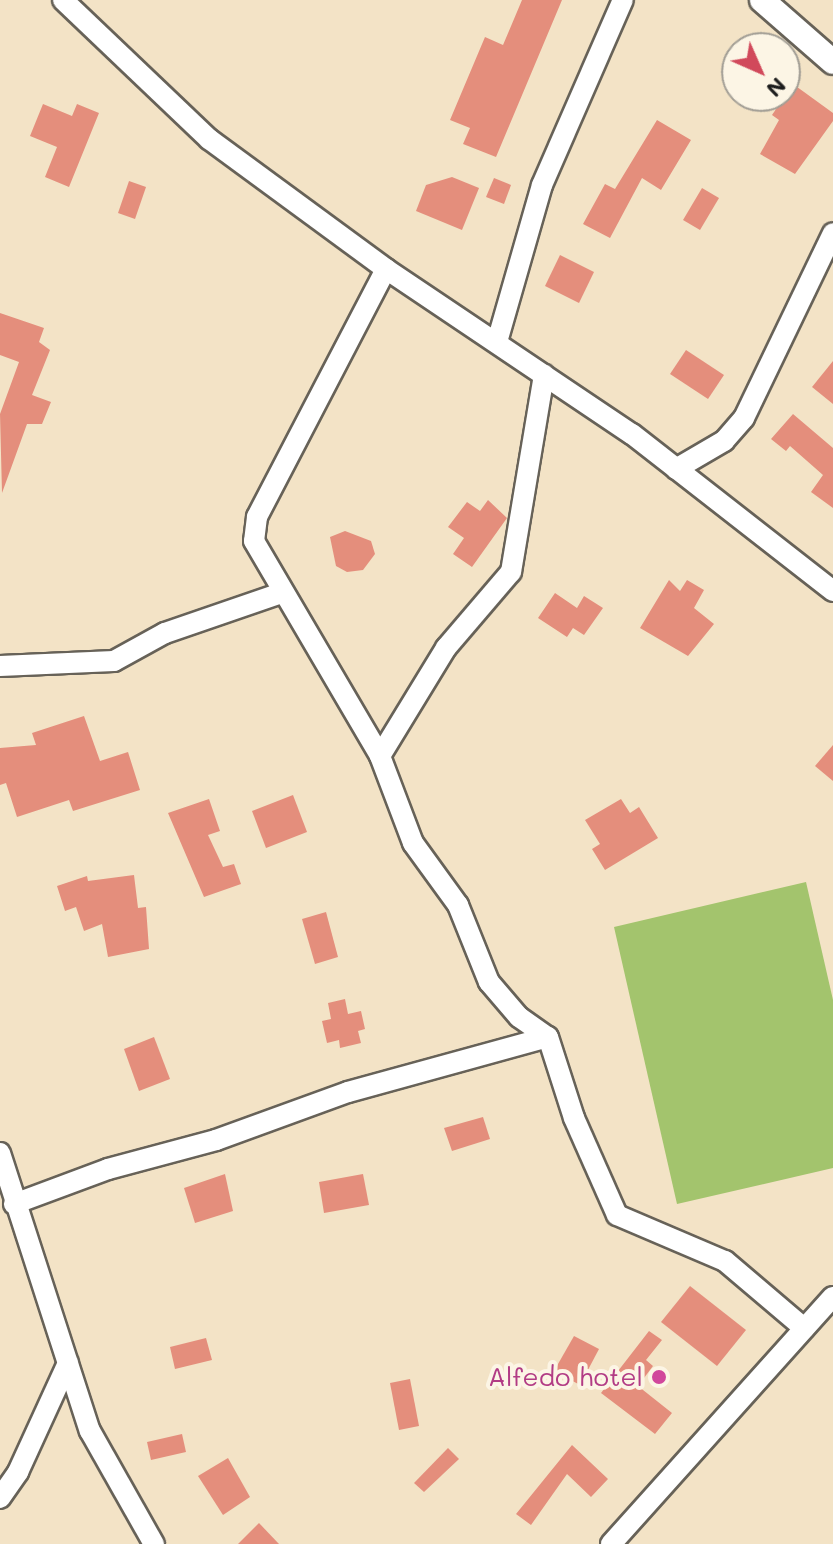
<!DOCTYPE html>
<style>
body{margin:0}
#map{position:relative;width:833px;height:1544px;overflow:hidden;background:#f3e3c6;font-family:Mali,sans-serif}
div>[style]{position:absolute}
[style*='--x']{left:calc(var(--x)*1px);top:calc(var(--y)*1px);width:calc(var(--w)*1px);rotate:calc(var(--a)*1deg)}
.green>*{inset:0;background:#a3c46d}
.building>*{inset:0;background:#e48e7c}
.roads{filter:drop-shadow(2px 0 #676258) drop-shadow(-2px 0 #676258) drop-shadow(0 2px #676258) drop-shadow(0 -2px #676258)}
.minor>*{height:20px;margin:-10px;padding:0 10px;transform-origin:10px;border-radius:10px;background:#fff}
.tertiary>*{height:24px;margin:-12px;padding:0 12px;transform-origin:12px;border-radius:12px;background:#fff}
.dots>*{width:22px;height:22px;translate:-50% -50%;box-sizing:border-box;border:4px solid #fcf5e5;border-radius:50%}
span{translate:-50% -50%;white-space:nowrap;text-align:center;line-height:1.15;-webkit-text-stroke:8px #fcf5e5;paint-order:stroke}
.hotel-label{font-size:26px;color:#b23c85}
.right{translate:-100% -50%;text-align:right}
.north{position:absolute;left:721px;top:32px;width:80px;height:80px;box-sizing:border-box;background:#fcf5e5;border:2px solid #a29e95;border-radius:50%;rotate:135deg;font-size:22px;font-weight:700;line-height:32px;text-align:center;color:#1c1c1c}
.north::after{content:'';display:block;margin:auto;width:28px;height:36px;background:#d1495b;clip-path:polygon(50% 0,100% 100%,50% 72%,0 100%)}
</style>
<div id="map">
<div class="green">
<div style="clip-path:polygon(806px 882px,833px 1000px,833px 1168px,677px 1204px,614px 927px)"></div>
</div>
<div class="building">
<div style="clip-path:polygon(522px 0,562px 0,496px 157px,463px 144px,470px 128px,450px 120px,485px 37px,503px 45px)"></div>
<div style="clip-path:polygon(793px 84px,833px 113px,833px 121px,795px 174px,760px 154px,779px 120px,772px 115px)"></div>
<div style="clip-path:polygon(43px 104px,72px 116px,77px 104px,99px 113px,69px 187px,45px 177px,57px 147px,30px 136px)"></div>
<div style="clip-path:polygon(657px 120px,691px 140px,661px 190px,642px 178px,610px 238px,583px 224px,605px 184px,615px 189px)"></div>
<div style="clip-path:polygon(452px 177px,479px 188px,462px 230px,416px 211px,426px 185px)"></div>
<div style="clip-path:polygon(494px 178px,511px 185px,504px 204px,486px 197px)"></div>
<div style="clip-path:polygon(129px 181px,146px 187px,135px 219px,118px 213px)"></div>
<div style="clip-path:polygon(702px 188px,719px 198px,700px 230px,683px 220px)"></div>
<div style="clip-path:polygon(560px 255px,594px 272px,579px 303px,545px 286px)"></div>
<div style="clip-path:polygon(0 313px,44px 328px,39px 342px,50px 350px,32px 395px,51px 402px,42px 424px,27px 424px,2px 493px,0 414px,19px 362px,0 355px)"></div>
<div style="clip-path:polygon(686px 350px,724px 375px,708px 399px,670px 374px)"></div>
<div style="clip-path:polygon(833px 361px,833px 404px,812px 387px)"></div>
<div style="clip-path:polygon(793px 414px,833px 448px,833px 508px,811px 492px,823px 475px,790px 446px,786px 451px,771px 439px)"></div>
<div style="clip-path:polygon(488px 500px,507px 518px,472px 567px,453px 554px,464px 538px,448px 527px,467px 502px,480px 511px)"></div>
<div style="clip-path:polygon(345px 531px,371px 541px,375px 554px,363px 570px,347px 572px,336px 566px,330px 537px)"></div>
<div style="clip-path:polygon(669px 580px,680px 591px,687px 580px,704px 590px,694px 608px,714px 624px,688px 656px,640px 628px)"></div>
<div style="clip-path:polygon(555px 593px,577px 608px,584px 596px,603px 608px,584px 635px,573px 628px,567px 637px,538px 618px)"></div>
<div style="clip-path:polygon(84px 716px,100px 761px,128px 752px,140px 790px,73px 811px,69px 800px,17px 817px,6px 783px,0 785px,0 748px,36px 745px,32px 733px)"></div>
<div style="clip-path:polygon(833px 745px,833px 781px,815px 766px)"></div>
<div style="clip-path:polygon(293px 795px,307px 832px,266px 848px,252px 811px)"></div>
<div style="clip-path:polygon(209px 799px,220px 831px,208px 835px,223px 867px,234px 864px,241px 884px,204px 897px,168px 813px)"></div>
<div style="clip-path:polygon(621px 799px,630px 813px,639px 807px,658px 838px,605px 870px,592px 849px,600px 844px,585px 820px)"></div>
<div style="clip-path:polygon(134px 875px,138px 908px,146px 907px,149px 949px,108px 957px,102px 924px,84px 931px,76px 907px,65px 911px,57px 886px,87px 876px,88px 881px)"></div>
<div style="clip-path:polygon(326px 912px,338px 957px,315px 964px,302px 919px)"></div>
<div style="clip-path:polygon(345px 999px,348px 1014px,361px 1011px,365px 1029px,358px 1031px,361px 1043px,340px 1048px,339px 1040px,327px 1043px,322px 1021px,331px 1019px,328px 1003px)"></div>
<div style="clip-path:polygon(154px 1037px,170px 1079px,139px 1091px,124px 1049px)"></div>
<div style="clip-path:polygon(483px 1117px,490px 1139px,452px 1151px,444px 1128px)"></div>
<div style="clip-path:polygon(225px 1174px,233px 1211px,195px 1223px,184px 1188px)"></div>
<div style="clip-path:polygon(363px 1174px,369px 1205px,324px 1213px,319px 1182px)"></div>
<div style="clip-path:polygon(690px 1286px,746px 1330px,717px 1366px,661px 1322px)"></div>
<div style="clip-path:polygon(649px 1331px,662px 1340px,646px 1360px,653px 1366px,638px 1386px,672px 1413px,655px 1434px,601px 1393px)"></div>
<div style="clip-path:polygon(574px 1336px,599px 1349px,580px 1385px,554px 1371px)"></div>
<div style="clip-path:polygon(206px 1338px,212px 1360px,175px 1369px,170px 1347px)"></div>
<div style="clip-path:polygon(410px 1379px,419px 1426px,399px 1430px,390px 1383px)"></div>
<div style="clip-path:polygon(182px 1434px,186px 1452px,151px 1460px,147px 1442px)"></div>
<div style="clip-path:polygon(572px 1445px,608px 1479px,591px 1497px,567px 1474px,531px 1525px,516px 1514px)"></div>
<div style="clip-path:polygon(448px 1448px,459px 1459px,424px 1492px,414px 1483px)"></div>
<div style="clip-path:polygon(228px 1458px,250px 1497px,223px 1515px,198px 1476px)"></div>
<div style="clip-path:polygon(259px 1523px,279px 1544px,238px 1544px)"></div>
</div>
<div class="roads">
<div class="minor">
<div style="--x:63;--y:0;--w:202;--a:43.6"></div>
<div style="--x:209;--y:139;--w:220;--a:36.3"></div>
<div style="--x:386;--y:269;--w:296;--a:33.9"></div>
<div style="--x:632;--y:434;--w:255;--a:38"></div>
<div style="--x:386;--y:269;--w:280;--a:117.5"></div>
<div style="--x:257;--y:517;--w:24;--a:97"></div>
<div style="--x:254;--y:541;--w:249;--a:59.6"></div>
<div style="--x:380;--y:756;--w:93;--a:69.2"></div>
<div style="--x:413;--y:843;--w:77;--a:54"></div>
<div style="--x:458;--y:905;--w:83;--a:68.1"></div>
<div style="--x:489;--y:982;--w:46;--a:49.4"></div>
<div style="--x:519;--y:1017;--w:35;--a:35"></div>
<div style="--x:497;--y:342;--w:163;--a:-74"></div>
<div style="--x:542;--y:185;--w:202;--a:-66.4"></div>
<div style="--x:676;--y:469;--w:56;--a:-30.3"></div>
<div style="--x:724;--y:441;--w:30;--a:-49"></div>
<div style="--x:744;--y:418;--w:205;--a:-64.3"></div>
<div style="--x:0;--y:666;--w:114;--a:-2.5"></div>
<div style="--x:114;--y:661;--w:58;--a:-28.8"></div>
<div style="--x:165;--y:633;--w:123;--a:-19"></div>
<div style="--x:380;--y:756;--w:127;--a:-58.6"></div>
<div style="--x:446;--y:648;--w:100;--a:-49.5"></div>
<div style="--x:511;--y:572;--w:200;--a:-80.5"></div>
<div style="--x:0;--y:1153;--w:292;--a:72.1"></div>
<div style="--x:90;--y:1431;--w:130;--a:60.5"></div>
<div style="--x:14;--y:1204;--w:100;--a:-20.4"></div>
<div style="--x:108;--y:1169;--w:112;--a:-15"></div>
<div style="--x:216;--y:1140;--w:140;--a:-20"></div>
<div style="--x:348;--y:1092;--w:207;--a:-15.4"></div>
<div style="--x:548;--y:1037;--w:85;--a:72.2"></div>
<div style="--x:574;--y:1118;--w:106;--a:66.1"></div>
<div style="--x:617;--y:1215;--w:117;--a:23.1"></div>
<div style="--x:725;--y:1261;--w:104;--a:40.3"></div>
<div style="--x:0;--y:1498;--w:32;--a:-55"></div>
<div style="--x:18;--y:1472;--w:120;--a:-65.4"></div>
<div style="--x:611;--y:1544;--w:332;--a:-48.1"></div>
</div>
<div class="tertiary">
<div style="--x:762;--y:0;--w:94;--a:41.1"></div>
</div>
</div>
<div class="dots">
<div style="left:659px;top:1377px;background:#d1479c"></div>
</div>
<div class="hotel-label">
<span class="right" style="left:643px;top:1377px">Alfedo hotel</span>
</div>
<div class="north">N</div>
</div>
